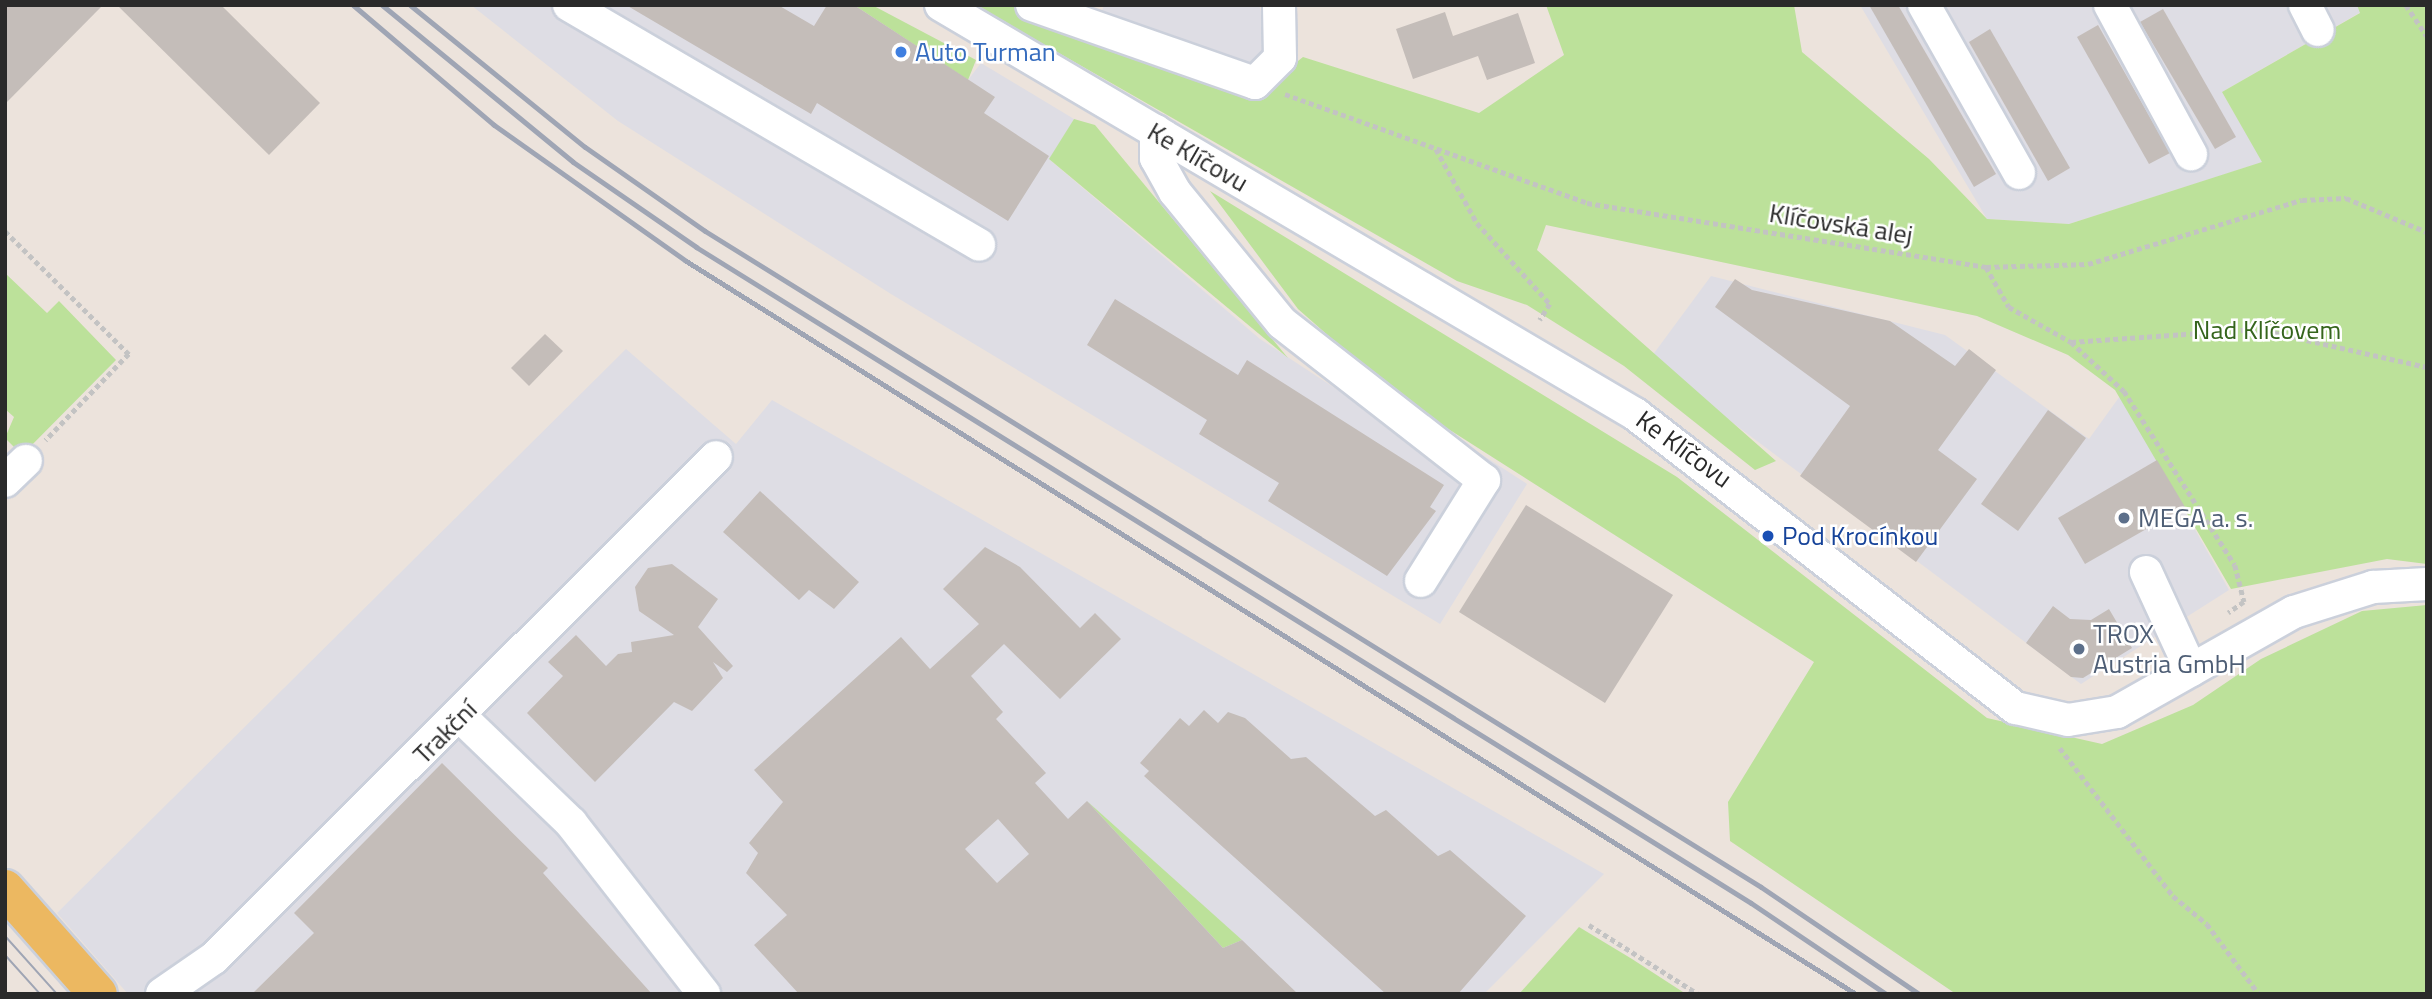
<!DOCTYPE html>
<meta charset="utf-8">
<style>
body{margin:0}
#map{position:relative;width:2432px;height:999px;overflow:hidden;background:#ece3dc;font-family:"Titillium Web",sans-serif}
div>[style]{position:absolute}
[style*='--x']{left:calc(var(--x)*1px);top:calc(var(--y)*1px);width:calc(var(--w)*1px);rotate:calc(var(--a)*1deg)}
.industrial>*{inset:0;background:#dedde4}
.green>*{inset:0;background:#bce19a}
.building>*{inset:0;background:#c4bdb9}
.path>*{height:4.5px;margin-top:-2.25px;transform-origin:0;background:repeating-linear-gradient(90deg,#c3c3c3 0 5px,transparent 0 8.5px)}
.roads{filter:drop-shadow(2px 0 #cbd0db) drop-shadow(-2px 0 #cbd0db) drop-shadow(0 2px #cbd0db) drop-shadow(0 -2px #cbd0db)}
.minor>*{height:32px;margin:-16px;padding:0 16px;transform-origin:16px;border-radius:16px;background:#fff}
.major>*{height:38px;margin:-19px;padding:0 19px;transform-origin:19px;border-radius:19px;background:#ecb861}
.tram>*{height:2px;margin:-1px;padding:0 1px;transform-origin:1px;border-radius:1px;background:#9fa5b4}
.rail>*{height:5px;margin:-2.5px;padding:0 2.5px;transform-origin:2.5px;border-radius:2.5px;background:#9fa5b4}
.dots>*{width:19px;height:19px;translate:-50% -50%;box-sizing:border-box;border:4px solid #fff;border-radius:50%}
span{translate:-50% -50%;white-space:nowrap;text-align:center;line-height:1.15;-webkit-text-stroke:5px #fff;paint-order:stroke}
.shop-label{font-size:26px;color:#366cbe}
.left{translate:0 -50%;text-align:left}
.street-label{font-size:26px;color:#2a2a2a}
.park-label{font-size:26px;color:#35651c}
.service-label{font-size:26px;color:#4e5e75}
.transit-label{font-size:26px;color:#164399}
.frame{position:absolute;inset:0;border:7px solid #2a2a2a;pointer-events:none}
</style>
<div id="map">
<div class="industrial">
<div style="clip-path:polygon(471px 5px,854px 5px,968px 80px,981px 63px,1074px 119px,1050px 160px,1260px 339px,1449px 463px,1464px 443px,1527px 484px,1440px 624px,891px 294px,618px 121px)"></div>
<div style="clip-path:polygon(1104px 5px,1259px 5px,1272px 47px,1251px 68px,1101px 14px)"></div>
<div style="clip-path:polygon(1860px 5px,2357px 5px,2361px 12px,2222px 92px,2263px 162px,2069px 224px,1987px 219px)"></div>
<div style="clip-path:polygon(1711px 276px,1945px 335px,2089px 439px,2120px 396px,2229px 590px,2081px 684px,1649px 360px)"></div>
<div style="clip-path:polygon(626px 349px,736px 444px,772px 400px,1604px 874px,1484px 994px,128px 994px,57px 913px)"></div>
</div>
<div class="green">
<div style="clip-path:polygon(854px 5px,872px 5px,976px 60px,968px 80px)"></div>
<div style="clip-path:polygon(975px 5px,1010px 5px,1254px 96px,1303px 57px,1479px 113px,1564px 55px,1546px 5px,1794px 5px,1802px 52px,1929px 159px,1987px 219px,2069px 224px,2262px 162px,2222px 92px,2360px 13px,2357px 5px,2427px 5px,2427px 564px,2387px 559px,2231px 589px,2115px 390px,2068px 355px,1977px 316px,1546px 225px,1537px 250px,1776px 461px,1755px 470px,1624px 366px,1527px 305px,1457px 281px)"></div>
<div style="clip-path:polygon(1074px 119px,1095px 125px,1288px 358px,1049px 159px)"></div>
<div style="clip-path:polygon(1210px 191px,1677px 477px,1987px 718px,2102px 744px,2193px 705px,2261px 659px,2362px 611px,2427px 605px,2427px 994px,1956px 994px,1730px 841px,1728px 802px,1814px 662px,1398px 397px,1298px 309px)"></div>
<div style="clip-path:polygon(5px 273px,47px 313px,59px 301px,116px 360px,22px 455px,5px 438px,14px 417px,5px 409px)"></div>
<div style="clip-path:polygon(1087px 801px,1242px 940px,1223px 948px)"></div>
<div style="clip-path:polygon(1579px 927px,1632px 959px,1686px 994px,1519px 994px)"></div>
</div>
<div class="building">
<div style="clip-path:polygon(5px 5px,103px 5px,5px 104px)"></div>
<div style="clip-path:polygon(117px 5px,221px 5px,320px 103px,269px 155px)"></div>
<div style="clip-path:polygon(626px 5px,778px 5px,814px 26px,827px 5px,854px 5px,995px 97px,984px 113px,1049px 156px,1008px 221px,817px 103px,811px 114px)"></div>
<div style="clip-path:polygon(1869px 5px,1898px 5px,1996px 174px,1974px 187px)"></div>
<div style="clip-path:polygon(2163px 9px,2236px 137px,2215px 149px,2140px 22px)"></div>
<div style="clip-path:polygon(1445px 12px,1453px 36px,1518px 13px,1535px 63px,1487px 80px,1478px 56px,1413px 79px,1396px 29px)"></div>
<div style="clip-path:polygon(2098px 25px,2170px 153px,2149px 164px,2077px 37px)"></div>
<div style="clip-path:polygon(1990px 29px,2070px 168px,2048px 181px,1969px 42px)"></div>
<div style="clip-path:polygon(1735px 279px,1752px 290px,1890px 321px,1955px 366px,1969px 349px,1996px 370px,1938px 450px,1977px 479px,1916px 562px,1800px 476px,1850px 406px,1715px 307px)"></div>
<div style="clip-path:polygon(1115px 299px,1238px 375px,1247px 360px,1444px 485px,1430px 507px,1436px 511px,1387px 576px,1268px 501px,1279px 483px,1199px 434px,1207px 420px,1087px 345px)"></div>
<div style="clip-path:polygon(545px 334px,563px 351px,529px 386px,511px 368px)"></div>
<div style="clip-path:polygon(2048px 410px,2086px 438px,2018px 531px,1981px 504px)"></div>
<div style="clip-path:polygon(2157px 460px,2185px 507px,2085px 564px,2058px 518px)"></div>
<div style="clip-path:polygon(760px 491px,859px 582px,834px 609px,809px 590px,799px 600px,723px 532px)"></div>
<div style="clip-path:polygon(1526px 505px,1673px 595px,1605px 703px,1459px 612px)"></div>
<div style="clip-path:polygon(evenodd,985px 547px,1020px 567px,1080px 628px,1095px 613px,1121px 639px,1060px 699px,1004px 644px,971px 676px,1003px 712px,996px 719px,1046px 773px,1035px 783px,1068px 819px,1087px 801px,1223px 948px,1242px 940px,1298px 994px,799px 994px,754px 945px,787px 915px,746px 873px,758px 853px,749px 843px,783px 802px,754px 770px,901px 637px,930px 669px,979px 624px,943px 589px,985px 547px,998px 819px,1029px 854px,997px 883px,965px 849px,998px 819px)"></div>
<div style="clip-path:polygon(672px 564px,718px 599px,698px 627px,733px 666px,727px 672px,713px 662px,723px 678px,692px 711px,674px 702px,595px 782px,527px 713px,563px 676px,548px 662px,576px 635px,606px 666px,618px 654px,632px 652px,631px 642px,674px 635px,639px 611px,635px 587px,648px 568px)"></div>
<div style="clip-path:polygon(2053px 606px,2070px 619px,2091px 620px,2109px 609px,2132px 648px,2083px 678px,2071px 677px,2026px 643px)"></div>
<div style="clip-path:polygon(1204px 710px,1218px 723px,1228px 712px,1245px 718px,1291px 759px,1306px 757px,1375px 816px,1386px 810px,1438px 856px,1450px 850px,1526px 916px,1458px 994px,1386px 994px,1144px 776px,1149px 771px,1140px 763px,1180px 718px,1189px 726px)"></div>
<div style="clip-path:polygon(442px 763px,548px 868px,543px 873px,652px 994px,252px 994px,314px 933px,294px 913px)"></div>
</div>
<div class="path">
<div style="--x:2406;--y:5;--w:37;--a:56"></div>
<div style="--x:1285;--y:94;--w:321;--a:19.8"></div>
<div style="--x:1587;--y:203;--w:404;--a:9.1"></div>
<div style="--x:1986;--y:267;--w:102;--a:-1.7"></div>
<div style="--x:2088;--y:264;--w:223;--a:-16.7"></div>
<div style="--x:2302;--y:200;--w:44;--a:-2.6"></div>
<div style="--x:2346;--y:198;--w:88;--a:22.8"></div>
<div style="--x:1436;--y:149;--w:85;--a:61"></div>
<div style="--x:1477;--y:223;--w:109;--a:48"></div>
<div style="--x:1550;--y:304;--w:19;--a:122"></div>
<div style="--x:5;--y:231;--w:175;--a:44.8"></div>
<div style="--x:129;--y:354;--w:120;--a:134"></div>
<div style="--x:1986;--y:267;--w:46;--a:60.1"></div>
<div style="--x:2009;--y:307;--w:71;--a:29.4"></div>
<div style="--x:2071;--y:342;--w:186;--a:-4"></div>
<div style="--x:2257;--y:329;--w:174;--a:12.6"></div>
<div style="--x:2071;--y:342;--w:72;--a:42.8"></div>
<div style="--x:2124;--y:391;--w:206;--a:57.5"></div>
<div style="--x:2235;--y:565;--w:38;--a:76"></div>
<div style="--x:2244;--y:602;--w:19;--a:145"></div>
<div style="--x:2060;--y:748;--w:186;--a:52.6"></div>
<div style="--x:2173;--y:896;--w:44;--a:39.5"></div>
<div style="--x:2207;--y:924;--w:87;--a:53.4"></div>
<div style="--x:1589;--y:925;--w:129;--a:32.3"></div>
</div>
<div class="roads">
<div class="minor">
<div style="--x:569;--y:5;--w:475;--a:30.3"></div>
<div style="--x:941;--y:5;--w:806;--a:30.51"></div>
<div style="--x:1635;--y:414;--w:481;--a:37.7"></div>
<div style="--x:2016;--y:708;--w:53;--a:13"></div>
<div style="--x:2068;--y:720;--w:50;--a:-9.3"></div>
<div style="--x:2117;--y:712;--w:203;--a:-29.5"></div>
<div style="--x:2294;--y:612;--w:83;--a:-17.6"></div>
<div style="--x:2373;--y:587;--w:54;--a:-3.2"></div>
<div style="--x:1032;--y:5;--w:236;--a:19.3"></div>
<div style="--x:1255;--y:83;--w:35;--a:-45"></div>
<div style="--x:1280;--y:58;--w:53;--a:-91.1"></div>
<div style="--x:1924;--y:5;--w:193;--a:60.5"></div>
<div style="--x:2110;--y:5;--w:170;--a:61.5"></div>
<div style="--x:2305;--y:5;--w:28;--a:63"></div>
<div style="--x:1156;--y:131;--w:27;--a:90"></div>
<div style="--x:1156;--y:158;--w:39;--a:61"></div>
<div style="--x:1175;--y:192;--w:169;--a:50.8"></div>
<div style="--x:1282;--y:323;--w:256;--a:37.9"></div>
<div style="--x:1484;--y:480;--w:119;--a:122"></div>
<div style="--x:5;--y:481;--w:29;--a:-44"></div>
<div style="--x:2146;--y:572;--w:108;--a:65.3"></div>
<div style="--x:461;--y:717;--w:153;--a:43.9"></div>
<div style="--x:571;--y:823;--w:217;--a:52.1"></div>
<div style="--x:162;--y:994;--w:63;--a:-34.7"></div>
<div style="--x:214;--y:958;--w:709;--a:-44.94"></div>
</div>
<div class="major">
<div style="--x:5;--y:889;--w:140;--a:48.5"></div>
</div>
</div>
<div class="tram">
<div style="--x:5;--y:936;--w:78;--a:48.1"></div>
<div style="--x:5;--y:955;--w:52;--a:48.1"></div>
</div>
<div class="rail">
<div style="--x:353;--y:5;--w:185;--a:40.4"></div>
<div style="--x:494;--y:125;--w:235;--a:35.3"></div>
<div style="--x:686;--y:261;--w:1381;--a:32.07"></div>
<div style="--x:382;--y:5;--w:247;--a:39.4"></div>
<div style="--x:573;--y:162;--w:150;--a:34.6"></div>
<div style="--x:696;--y:247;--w:1242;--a:31.87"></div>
<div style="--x:1751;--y:903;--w:163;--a:34"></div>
<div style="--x:410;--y:5;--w:225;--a:39.1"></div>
<div style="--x:585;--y:147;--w:146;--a:35"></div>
<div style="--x:705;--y:231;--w:1243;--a:31.85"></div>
<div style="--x:1761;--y:887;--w:191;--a:34.1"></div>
</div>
<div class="dots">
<div style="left:901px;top:52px;background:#3f7fe0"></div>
<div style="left:2124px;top:518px;background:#5c6f8a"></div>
<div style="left:1768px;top:536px;background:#1a4fb4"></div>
<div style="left:2079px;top:649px;background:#5c6f8a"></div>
</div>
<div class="shop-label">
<span class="left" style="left:915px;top:52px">Auto Turman</span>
</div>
<div class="street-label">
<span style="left:1198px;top:157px;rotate:30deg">Ke Klíčovu</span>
<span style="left:1841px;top:224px;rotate:9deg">Klíčovská alej</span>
<span style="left:1684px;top:449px;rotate:36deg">Ke Klíčovu</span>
<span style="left:445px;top:732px;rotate:-45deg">Trakční</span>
</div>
<div class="park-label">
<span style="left:2267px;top:330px">Nad Klíčovem</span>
</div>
<div class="service-label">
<span class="left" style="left:2138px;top:518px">MEGA a. s.</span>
<span class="left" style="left:2093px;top:649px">TROX<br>Austria GmbH</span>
</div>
<div class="transit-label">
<span class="left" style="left:1782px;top:536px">Pod Krocínkou</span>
</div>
<div class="frame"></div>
</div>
